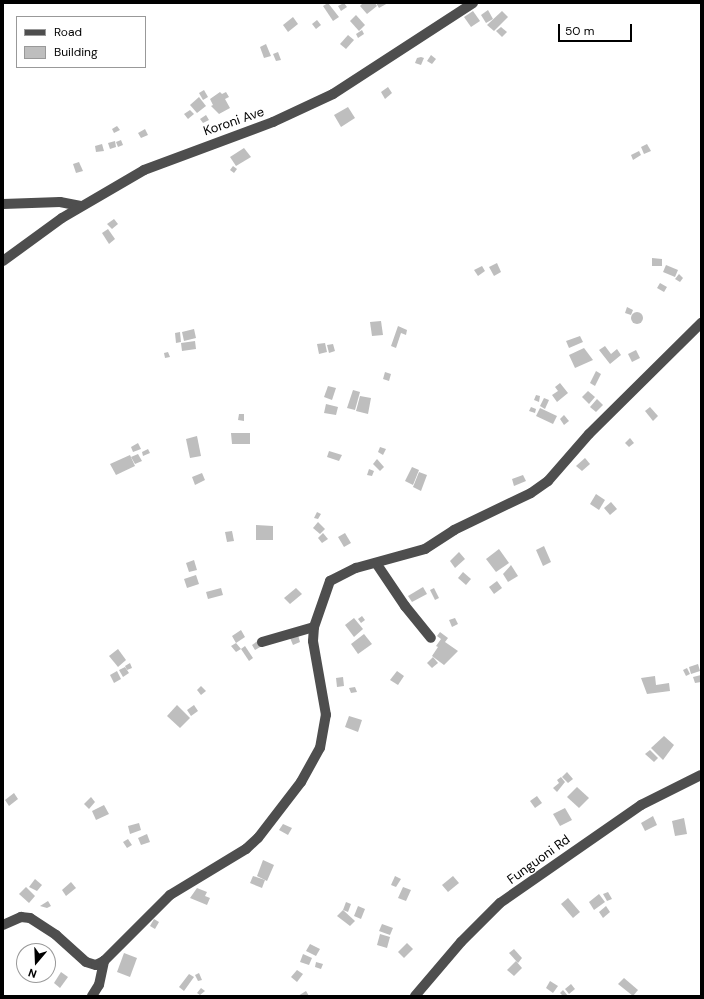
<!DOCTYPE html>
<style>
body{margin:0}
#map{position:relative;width:704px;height:999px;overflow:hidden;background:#fff;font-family:"DM Sans",sans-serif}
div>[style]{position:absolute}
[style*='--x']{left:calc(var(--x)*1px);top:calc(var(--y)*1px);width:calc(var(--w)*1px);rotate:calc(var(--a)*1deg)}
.building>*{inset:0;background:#bebebe}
.round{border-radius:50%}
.minor>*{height:10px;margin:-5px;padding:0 5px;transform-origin:5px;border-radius:5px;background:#4e4e4e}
span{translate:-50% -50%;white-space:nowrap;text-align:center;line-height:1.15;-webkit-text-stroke:3px #fff;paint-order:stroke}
.street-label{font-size:13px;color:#000}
.frame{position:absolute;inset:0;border:4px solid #000;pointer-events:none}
.legend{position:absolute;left:16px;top:16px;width:130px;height:52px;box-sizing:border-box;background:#fff;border:1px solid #999;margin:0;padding:5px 7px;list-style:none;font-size:12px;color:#000}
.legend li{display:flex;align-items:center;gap:8px;height:20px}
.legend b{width:20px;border:1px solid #999}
.north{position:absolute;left:16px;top:943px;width:40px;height:40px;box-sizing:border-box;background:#fff;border:1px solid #999;border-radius:50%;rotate:199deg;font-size:11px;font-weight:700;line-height:16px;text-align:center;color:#000}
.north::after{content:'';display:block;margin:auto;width:14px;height:18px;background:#000;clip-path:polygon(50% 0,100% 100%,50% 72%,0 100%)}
.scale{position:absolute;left:558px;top:24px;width:74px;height:18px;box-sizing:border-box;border:2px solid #000;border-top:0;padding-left:5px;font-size:12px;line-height:14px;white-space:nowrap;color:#000;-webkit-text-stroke:3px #fff;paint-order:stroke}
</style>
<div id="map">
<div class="building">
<div style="clip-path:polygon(328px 3px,339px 17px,333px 21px,323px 6px)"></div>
<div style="clip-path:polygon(344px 3px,347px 7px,341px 11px,338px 6px)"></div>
<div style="clip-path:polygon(363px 3px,375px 3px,377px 6px,367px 14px,360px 6px)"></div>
<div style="clip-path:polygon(376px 3px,388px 3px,379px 8px)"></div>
<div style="clip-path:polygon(488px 10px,493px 19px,486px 23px,481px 15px)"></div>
<div style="clip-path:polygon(473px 11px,480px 21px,471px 27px,464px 17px)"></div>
<div style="clip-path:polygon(502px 11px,508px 17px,494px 31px,487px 25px)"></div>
<div style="clip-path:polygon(356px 15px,365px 25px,359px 31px,350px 21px)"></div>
<div style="clip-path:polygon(293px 17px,298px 24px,288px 32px,283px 25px)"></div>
<div style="clip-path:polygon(317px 20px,321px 25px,316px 29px,312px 24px)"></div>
<div style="clip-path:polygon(501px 27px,507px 32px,502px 37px,496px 31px)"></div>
<div style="clip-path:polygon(362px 30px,364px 34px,358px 38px,356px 34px)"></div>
<div style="clip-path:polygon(348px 35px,354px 40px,346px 49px,340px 44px)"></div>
<div style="clip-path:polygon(266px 44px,271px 56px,264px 58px,260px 47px)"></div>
<div style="clip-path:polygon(278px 52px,281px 60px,276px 61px,273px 54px)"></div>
<div style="clip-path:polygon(431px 55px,436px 59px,432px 64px,427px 61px)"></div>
<div style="clip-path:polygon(421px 57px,424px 58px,421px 65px,415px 63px,417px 58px)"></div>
<div style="clip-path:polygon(388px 87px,392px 93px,385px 99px,381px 92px)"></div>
<div style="clip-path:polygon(204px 90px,208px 97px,203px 100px,199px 93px)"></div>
<div style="clip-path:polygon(220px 92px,222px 94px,226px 92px,229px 97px,225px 99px,230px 108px,219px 114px,211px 106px,213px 105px,210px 99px)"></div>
<div style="clip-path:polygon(199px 97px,206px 106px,197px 113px,190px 105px)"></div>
<div style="clip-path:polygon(348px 107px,355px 118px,341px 127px,334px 115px)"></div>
<div style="clip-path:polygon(190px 110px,194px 114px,188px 119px,184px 114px)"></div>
<div style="clip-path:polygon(206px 115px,209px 120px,203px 123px,200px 119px)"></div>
<div style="clip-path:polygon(117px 126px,120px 130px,114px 133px,112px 129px)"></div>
<div style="clip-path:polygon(145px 129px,148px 135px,141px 138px,138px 133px)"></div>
<div style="clip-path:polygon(121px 140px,123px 145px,118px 147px,116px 142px)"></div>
<div style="clip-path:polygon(115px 141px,116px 147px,110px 149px,108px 143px)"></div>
<div style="clip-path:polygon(102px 144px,104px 151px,96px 152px,95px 146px)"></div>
<div style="clip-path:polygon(647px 144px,651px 151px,644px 154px,641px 147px)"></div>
<div style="clip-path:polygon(244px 148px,251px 157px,236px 166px,230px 157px)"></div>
<div style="clip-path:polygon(639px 151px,641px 155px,633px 160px,631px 155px)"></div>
<div style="clip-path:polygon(79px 162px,83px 171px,76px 173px,73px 164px)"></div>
<div style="clip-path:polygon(233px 166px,237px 169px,234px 173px,230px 170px)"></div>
<div style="clip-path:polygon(114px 219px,118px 224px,112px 229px,107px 224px)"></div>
<div style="clip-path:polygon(108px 229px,115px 239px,109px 244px,102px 233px)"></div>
<div style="clip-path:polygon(652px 258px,662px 259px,662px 266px,652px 266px)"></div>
<div style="clip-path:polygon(497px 263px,501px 272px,494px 276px,489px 267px)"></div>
<div style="clip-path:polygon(666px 265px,678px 270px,675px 277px,663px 272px)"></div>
<div style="clip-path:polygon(482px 266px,485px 271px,478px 276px,474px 270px)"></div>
<div style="clip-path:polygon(679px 274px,683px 278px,680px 282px,675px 279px)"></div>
<div style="clip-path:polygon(660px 283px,667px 287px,664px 292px,657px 288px)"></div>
<div style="clip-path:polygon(627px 307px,633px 310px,631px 315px,625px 313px)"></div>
<div class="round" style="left:631px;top:312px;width:12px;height:12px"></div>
<div style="clip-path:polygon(381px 321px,383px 335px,372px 336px,370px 322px)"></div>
<div style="clip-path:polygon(398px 326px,407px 330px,406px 335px,401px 333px,396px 348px,391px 346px)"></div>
<div style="clip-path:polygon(194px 329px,196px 338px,184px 341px,182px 332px)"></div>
<div style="clip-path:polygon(180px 332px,181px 342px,176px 343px,175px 333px)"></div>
<div style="clip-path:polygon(580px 336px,583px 342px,569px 348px,566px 341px)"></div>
<div style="clip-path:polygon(195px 341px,196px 349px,182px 351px,181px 343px)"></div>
<div style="clip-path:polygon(325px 343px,327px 352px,319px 354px,317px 344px)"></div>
<div style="clip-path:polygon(333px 344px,335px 351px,329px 353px,327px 345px)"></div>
<div style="clip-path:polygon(605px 346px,611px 354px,617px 349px,621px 355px,610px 364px,599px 350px)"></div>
<div style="clip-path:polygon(584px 348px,593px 360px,575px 368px,569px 355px)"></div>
<div style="clip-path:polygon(636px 350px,640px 358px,632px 362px,628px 354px)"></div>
<div style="clip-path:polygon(168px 352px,170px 357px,165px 358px,164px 353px)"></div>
<div style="clip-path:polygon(596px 371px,601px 374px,595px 386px,590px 383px)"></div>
<div style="clip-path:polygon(385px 372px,391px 374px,389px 381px,383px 379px)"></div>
<div style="clip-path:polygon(560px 383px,568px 393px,557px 402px,552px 395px,558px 391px,555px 387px)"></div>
<div style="clip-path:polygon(328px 386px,336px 388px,332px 400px,324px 397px)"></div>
<div style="clip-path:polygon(353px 390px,360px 392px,355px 410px,347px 408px)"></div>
<div style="clip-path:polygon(588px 391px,595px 397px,589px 404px,582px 397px)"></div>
<div style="clip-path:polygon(536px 395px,540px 396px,539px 402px,534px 400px)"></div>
<div style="clip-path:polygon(360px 396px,371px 398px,368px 414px,356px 411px)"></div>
<div style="clip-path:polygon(544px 398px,549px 400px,545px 409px,540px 406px)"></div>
<div style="clip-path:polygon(597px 399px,603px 405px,596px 412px,590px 407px)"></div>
<div style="clip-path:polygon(326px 404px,338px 407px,336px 415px,324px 413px)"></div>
<div style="clip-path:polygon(531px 407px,536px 409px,535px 413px,529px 411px)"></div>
<div style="clip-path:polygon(650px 407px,658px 416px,653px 421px,645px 411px)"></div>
<div style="clip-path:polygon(540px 408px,557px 416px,553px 424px,536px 416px)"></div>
<div style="clip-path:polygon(239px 414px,244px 414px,244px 421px,238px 420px)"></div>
<div style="clip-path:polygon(564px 415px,569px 421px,564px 425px,560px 419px)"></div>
<div style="clip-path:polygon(231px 433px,250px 433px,250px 444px,232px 444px)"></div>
<div style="clip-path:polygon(197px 436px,201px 456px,190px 458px,186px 439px)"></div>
<div style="clip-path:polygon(630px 438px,634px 443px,629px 447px,625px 443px)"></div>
<div style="clip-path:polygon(138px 443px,141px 449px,133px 452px,131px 447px)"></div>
<div style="clip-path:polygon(380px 447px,386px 449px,383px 455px,378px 452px)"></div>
<div style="clip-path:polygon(148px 449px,150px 453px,143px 456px,142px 452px)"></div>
<div style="clip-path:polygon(329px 451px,342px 455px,339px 461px,327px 457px)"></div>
<div style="clip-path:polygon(138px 454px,142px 461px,135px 464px,131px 457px)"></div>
<div style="clip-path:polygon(130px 455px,135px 466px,116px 475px,110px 464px)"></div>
<div style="clip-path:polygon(585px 458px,590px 464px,582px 471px,576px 466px)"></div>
<div style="clip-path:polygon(377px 459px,384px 467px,380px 471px,373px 464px)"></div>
<div style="clip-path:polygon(412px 467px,419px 470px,413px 485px,405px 481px)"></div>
<div style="clip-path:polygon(369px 469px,374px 471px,372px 476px,367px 475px)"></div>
<div style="clip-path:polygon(419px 472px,427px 475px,421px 491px,413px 487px)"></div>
<div style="clip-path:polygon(202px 473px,205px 480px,195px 485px,192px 477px)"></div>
<div style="clip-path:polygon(523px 475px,526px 481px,514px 486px,512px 479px)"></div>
<div style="clip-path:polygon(596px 494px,605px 500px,599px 510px,590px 504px)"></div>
<div style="clip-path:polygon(611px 502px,617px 509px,610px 515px,604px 508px)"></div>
<div style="clip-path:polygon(317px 512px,321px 514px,318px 519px,314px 518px)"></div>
<div style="clip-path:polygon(318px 522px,325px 529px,320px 534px,313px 528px)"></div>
<div style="clip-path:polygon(256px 525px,273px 526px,273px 540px,256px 540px)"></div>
<div style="clip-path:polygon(232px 531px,234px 541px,227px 542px,225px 532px)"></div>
<div style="clip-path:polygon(323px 533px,328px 539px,322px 543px,318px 538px)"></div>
<div style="clip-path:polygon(345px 533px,351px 543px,344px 547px,338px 537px)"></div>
<div style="clip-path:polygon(544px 546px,551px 562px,543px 566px,536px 550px)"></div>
<div style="clip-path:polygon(499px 549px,509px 563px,496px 572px,486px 559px)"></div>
<div style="clip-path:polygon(459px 552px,465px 559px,455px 568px,450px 561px)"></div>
<div style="clip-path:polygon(194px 560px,197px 570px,189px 572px,186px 563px)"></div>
<div style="clip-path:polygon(511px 565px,518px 576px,508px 582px,503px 574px)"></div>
<div style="clip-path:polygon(463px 572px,471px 579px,466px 585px,458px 578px)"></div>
<div style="clip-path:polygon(196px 575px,199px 584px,187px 588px,184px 579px)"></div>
<div style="clip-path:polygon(497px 581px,502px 588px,494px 594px,489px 587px)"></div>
<div style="clip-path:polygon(423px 587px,427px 594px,412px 602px,408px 596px)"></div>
<div style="clip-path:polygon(221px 588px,223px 595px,208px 599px,206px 592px)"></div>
<div style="clip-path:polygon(296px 588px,302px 594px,290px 604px,284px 598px)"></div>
<div style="clip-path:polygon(434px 588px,439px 598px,435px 600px,430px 590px)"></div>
<div style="clip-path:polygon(362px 616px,365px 620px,361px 623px,358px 619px)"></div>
<div style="clip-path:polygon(354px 618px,363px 629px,354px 637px,345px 625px)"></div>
<div style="clip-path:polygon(455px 618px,458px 624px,452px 627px,449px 620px)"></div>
<div style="clip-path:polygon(241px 630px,245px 637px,236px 643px,241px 649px,236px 652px,231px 646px,236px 643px,232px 636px)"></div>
<div style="clip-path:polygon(440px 632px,448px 638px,445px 642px,458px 651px,444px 665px,432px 656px,438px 647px,436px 646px,441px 639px,437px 636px)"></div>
<div style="clip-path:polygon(364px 634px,372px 644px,358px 654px,351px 644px)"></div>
<div style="clip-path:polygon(298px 635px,300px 642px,293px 645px,290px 638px)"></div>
<div style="clip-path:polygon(259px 640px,262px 646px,255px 650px,252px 645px)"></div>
<div style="clip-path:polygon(245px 646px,253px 658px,249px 661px,241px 649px)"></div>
<div style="clip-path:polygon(118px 649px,126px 660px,118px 667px,109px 656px)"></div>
<div style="clip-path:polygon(433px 657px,438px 663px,432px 668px,427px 663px)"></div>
<div style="clip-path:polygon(130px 663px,132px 668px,127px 670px,125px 666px)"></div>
<div style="clip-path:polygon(698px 664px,700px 671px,691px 674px,689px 667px)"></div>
<div style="clip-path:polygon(125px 667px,129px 673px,123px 677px,119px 670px)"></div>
<div style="clip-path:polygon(687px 668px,690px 674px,686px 676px,683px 670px)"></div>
<div style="clip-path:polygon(117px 671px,121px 679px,114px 683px,110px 675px)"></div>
<div style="clip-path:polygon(397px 671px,404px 676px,398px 685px,390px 680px)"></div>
<div style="clip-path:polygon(701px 675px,701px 682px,695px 683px,693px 677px)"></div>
<div style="clip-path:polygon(655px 676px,656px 685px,669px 683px,670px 691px,647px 694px,641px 678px)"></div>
<div style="clip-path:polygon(343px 677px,344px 686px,337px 687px,336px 678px)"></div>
<div style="clip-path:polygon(201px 686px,206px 691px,201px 695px,197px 690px)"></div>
<div style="clip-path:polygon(355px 687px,357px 692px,351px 693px,349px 688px)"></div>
<div style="clip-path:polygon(177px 705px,190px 718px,180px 728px,167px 716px)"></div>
<div style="clip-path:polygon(194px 705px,198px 711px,191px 716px,187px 710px)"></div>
<div style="clip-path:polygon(349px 716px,362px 720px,358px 732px,345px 727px)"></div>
<div style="clip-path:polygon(664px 736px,674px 745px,663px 760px,651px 748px)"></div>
<div style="clip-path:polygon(650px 750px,658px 758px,654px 762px,645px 754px)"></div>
<div style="clip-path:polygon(567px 772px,573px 779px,568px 783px,562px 777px)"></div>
<div style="clip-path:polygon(561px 777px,565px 782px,557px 792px,553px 788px,559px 783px,557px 780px)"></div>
<div style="clip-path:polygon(577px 787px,589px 798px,579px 808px,567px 797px)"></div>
<div style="clip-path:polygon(14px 793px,18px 799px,9px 806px,5px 800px)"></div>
<div style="clip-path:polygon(537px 796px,542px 803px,535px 808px,530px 801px)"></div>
<div style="clip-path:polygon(91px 797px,95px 802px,89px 809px,84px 804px)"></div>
<div style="clip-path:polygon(104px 805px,109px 814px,96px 820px,92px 811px)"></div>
<div style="clip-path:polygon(565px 808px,572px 820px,560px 826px,553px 814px)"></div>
<div style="clip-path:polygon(653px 816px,657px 825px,645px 831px,641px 823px)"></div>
<div style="clip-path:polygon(684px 818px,687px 834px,675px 836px,672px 821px)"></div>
<div style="clip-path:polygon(139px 823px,141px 830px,130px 834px,128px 826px)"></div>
<div style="clip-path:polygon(283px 824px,292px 828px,288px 835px,279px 830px)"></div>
<div style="clip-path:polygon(147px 834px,150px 842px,141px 845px,138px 838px)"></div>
<div style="clip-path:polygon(128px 839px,132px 845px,127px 848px,123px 842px)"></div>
<div style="clip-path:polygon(263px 860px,274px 865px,267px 881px,257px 876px)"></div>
<div style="clip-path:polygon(253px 876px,265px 880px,262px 888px,250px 883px)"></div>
<div style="clip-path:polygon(395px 876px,401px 879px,396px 887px,391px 885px)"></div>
<div style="clip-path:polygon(453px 876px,459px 883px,448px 892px,442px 885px)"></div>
<div style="clip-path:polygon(35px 879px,42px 885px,37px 891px,29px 887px)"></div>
<div style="clip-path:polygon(71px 882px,76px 888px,66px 896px,62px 890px)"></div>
<div style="clip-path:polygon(26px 887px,35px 896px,29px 903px,19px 894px)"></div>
<div style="clip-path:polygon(403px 887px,411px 890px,406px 901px,398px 898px)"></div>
<div style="clip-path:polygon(197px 888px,207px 892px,205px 896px,210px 898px,207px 905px,190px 898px)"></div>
<div style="clip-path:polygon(608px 892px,612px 899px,607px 901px,603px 894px)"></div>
<div style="clip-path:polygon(599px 894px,605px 902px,594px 910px,589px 902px)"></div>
<div style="clip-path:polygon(568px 898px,580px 912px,573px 918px,561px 904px)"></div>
<div style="clip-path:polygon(48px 901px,51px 906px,47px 908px,40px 906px)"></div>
<div style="clip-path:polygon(346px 902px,351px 904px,348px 912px,343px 910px)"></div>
<div style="clip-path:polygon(358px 906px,365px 909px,361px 919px,354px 916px)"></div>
<div style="clip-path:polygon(606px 906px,610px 912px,603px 918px,599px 912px)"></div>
<div style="clip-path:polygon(343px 910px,355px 921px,350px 926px,337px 916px)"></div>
<div style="clip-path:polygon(154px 919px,159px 922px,155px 929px,150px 926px)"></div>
<div style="clip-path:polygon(382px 924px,393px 928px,390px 935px,379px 931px)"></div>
<div style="clip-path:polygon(380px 934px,390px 937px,387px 948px,377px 945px)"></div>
<div style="clip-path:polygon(407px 943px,413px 949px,404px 958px,398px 952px)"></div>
<div style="clip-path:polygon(310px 944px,320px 949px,316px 956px,306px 951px)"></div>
<div style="clip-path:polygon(514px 949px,522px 958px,518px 963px,509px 953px)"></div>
<div style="clip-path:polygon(124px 953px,137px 958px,130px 977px,117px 972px)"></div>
<div style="clip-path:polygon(303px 954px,312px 958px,309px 965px,300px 962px)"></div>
<div style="clip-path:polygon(516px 961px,522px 968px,514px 976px,507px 970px)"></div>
<div style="clip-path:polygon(316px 962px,323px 964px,321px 969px,315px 967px)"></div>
<div style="clip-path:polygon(297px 970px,303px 974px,297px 982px,291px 977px)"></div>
<div style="clip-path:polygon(61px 972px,68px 977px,60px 988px,54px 983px)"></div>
<div style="clip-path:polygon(199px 973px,202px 980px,198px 981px,195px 975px)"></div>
<div style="clip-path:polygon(189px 974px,194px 977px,184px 991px,179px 987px)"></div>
<div style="clip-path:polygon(624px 978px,638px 990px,633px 996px,618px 984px)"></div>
<div style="clip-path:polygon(550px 981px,558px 986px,553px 993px,546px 988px)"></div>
<div style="clip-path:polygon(571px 984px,575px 989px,569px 994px,565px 989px)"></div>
<div style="clip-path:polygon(201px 988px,205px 991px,200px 995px,197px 993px)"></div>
<div style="clip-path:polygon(563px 990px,568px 996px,563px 996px,560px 993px)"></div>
<div style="clip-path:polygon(306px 991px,309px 996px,298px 996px)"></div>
</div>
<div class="minor">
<div style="--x:3;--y:204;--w:57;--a:-2"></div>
<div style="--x:60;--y:202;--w:21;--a:11"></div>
<div style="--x:3;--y:261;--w:73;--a:-36.1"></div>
<div style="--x:62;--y:218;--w:95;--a:-30.3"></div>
<div style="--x:144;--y:170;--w:138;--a:-20.4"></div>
<div style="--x:273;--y:122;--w:66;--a:-25"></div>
<div style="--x:333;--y:94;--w:167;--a:-33"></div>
<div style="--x:376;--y:563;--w:52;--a:56"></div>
<div style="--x:405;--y:606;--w:41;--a:50.9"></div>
<div style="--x:262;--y:642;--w:54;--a:-16.1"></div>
<div style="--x:3;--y:925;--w:20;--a:-24"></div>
<div style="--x:21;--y:917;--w:9;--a:6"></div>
<div style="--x:30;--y:918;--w:31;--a:33"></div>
<div style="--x:56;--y:935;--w:40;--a:42"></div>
<div style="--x:86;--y:962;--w:10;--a:17"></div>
<div style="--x:96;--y:965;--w:9;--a:-27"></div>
<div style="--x:104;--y:961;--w:93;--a:-45"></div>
<div style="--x:170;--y:895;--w:89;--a:-31.2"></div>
<div style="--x:246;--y:849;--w:16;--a:-43"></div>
<div style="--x:258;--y:838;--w:71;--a:-52.5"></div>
<div style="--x:301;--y:782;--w:39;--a:-61"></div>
<div style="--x:320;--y:748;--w:34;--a:-80"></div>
<div style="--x:326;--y:715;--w:75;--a:-100"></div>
<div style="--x:313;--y:641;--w:14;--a:-86"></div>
<div style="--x:314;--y:627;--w:49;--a:-70.8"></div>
<div style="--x:330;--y:581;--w:29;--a:-27"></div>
<div style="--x:356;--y:568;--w:72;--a:-15.4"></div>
<div style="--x:425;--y:549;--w:35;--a:-33"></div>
<div style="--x:454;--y:530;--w:85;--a:-25.7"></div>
<div style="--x:531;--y:493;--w:21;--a:-35"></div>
<div style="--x:548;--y:481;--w:62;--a:-48.9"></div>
<div style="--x:589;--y:434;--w:158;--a:-44.7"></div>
<div style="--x:92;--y:996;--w:13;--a:-58"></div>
<div style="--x:99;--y:985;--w:25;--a:-78"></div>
<div style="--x:415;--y:996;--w:71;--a:-49.6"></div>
<div style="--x:461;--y:942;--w:55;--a:-45"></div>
<div style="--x:500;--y:903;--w:172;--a:-34.8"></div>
<div style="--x:641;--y:805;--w:67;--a:-26.6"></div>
</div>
<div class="street-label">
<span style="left:234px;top:122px;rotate:-19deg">Koroni Ave</span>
<span style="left:539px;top:860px;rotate:-36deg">Funguoni Rd</span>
</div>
<div class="frame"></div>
<ul class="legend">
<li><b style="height:5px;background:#4e4e4e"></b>Road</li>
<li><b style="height:11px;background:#bebebe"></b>Building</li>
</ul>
<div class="north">N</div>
<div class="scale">50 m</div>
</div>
